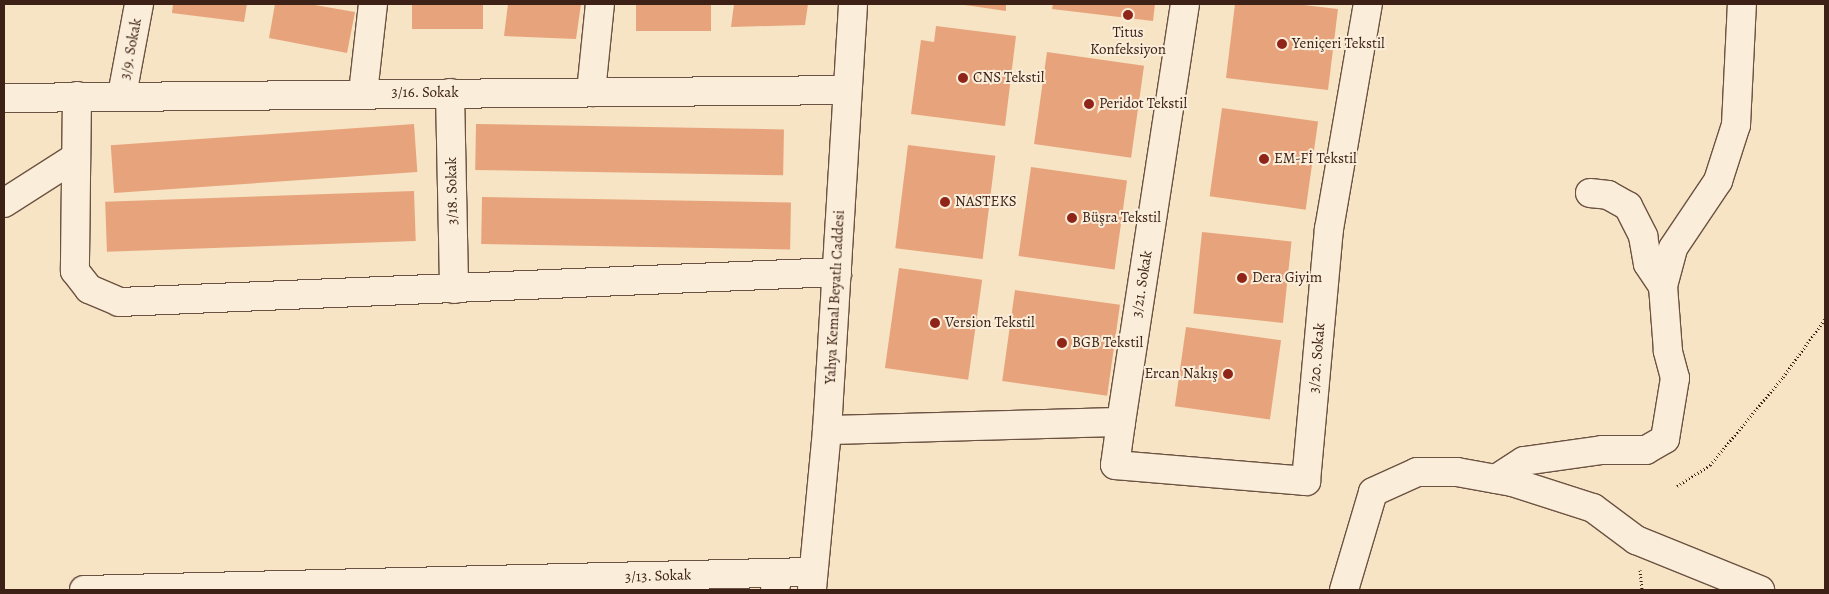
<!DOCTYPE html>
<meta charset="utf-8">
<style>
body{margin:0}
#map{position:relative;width:1829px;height:594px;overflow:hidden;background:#f7e4c4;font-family:Alegreya,serif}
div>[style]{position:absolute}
.building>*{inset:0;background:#e7a47c;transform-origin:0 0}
.path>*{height:3px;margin-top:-1.5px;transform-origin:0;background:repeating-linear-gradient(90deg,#3d2116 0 1px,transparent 0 3.5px)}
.roads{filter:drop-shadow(1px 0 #6c5242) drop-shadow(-1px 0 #6c5242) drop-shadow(0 1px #6c5242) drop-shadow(0 -1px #6c5242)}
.minor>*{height:28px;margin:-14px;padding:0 14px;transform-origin:14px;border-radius:14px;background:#faedd9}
.tertiary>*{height:28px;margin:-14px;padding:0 14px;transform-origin:14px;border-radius:14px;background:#faedd9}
.dots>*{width:14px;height:14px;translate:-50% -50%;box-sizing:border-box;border:2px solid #faedd9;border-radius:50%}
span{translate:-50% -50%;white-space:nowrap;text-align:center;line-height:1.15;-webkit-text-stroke:4px #faedd9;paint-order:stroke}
.poi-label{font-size:15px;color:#3d2116}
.left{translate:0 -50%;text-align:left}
.right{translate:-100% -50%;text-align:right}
.street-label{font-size:15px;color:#3d2116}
.frame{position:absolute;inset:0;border:5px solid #3d2116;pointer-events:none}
</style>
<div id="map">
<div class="building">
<i style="clip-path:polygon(173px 4px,247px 4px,244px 22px,172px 13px)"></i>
<i style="clip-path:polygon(275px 4px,309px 4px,355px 12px,347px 53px,269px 38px)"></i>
<i style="left:412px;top:4px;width:71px;height:25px"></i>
<i style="clip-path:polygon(508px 4px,581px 4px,576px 39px,504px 36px)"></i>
<i style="left:636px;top:4px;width:75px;height:27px"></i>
<i style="clip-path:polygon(734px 4px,808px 4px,805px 25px,731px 27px)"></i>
<i style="clip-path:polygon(958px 4px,1006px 4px,1006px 11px)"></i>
<i style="clip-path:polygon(1053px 4px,1155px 4px,1153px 21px,1052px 9px)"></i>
<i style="clip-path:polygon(1235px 4px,1295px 4px,1338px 9px,1328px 90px,1226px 78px)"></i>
<i style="clip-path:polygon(936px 26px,1016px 36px,1005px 126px,911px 114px,921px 40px,934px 42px)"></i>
<i style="left:1047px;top:52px;width:98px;height:93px;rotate:8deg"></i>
<i style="left:1222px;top:108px;width:97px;height:89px;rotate:8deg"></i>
<i style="left:414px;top:124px;width:48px;height:304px;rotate:86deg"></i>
<i style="left:476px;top:124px;width:308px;height:46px;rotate:1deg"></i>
<i style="left:908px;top:145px;width:88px;height:104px;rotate:7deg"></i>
<i style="left:1031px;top:167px;width:97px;height:90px;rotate:8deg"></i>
<i style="left:414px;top:191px;width:50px;height:309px;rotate:88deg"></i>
<i style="left:482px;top:197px;width:309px;height:47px;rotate:1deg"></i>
<i style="left:1202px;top:232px;width:90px;height:82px;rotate:6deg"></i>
<i style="left:899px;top:268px;width:84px;height:101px;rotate:8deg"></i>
<i style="left:1015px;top:290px;width:106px;height:92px;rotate:8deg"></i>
<i style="left:1186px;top:327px;width:96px;height:80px;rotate:8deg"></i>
</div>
<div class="path">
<i style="left:1677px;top:486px;width:39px;rotate:-32deg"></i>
<i style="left:1710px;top:465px;width:114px;rotate:-50.3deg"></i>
<i style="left:1783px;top:377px;width:72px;rotate:-54.1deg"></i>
<i style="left:1640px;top:570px;width:20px;rotate:84deg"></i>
</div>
<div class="roads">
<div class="minor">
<i style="left:591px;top:92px;width:88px;rotate:-84.2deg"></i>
<i style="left:363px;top:93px;width:90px;rotate:-83.6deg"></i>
<i style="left:450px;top:93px;width:196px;rotate:88.8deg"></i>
<i style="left:122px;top:95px;width:93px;rotate:-79.4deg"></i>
<i style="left:77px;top:96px;width:175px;rotate:90.7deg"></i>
<i style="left:75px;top:271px;width:23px;rotate:52deg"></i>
<i style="left:89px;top:289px;width:33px;rotate:23deg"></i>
<i style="left:119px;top:302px;width:719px;rotate:-2.39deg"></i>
<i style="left:4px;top:98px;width:843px;rotate:-0.54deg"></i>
<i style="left:1590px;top:193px;width:18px;rotate:6deg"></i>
<i style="left:1608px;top:195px;width:23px;rotate:29deg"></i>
<i style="left:1628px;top:206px;width:34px;rotate:63deg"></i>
<i style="left:1643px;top:236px;width:28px;rotate:80deg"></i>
<i style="left:1648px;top:264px;width:27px;rotate:56deg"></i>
<i style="left:4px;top:203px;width:85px;rotate:-32.6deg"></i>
<i style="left:1121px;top:422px;width:43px;rotate:97.9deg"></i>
<i style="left:1115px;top:465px;width:192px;rotate:4.8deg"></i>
<i style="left:1306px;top:481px;width:253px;rotate:-84.8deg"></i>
<i style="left:1329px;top:229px;width:228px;rotate:-80.2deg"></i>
<i style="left:827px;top:430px;width:294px;rotate:-1.6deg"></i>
<i style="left:1121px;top:422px;width:423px;rotate:-81.3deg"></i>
<i style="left:1496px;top:479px;width:33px;rotate:-33deg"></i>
<i style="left:1524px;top:461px;width:79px;rotate:-8deg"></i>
<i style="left:1602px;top:450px;width:44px"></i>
<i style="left:1646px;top:450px;width:22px;rotate:-30deg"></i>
<i style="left:1665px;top:439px;width:62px;rotate:-80.7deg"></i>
<i style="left:1675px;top:378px;width:28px;rotate:-105deg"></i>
<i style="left:1668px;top:351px;width:65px;rotate:-94.4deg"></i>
<i style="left:1663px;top:286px;width:39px;rotate:-75deg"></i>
<i style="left:1673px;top:248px;width:81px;rotate:-56.1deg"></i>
<i style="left:1718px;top:181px;width:59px;rotate:-72.2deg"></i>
<i style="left:1736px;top:125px;width:121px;rotate:-87.2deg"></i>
<i style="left:775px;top:590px;width:17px;rotate:-80deg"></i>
<i style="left:1344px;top:590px;width:102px;rotate:-73.5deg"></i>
<i style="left:1373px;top:492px;width:48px;rotate:-24.4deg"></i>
<i style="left:1417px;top:472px;width:40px"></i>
<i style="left:1457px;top:472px;width:56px;rotate:10.3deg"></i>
<i style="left:1512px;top:482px;width:85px;rotate:17.8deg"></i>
<i style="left:1593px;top:508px;width:54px;rotate:36.7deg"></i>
<i style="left:1636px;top:540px;width:134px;rotate:22deg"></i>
</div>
<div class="tertiary">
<i style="left:812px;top:589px;width:160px;rotate:-84.6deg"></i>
<i style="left:827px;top:430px;width:427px;rotate:-86.5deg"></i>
<i style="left:84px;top:590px;width:728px;rotate:-1.42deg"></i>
</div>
</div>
<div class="dots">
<i style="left:1128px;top:15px;background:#8f2418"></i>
<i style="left:1282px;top:44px;background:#8f2418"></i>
<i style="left:963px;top:78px;background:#8f2418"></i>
<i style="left:1089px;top:104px;background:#8f2418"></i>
<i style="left:1264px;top:159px;background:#8f2418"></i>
<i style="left:945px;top:202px;background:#8f2418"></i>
<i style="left:1072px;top:218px;background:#8f2418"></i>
<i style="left:1242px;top:278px;background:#8f2418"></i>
<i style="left:935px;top:323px;background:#8f2418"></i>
<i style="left:1062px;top:343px;background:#8f2418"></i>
<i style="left:1228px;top:374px;background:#8f2418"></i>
</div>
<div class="poi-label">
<span style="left:1128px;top:41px">Titus<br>Konfeksiyon</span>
<span class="left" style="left:1292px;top:44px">Yeniçeri Tekstil</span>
<span class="left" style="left:973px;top:78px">CNS Tekstil</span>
<span class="left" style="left:1099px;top:104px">Peridot Tekstil</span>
<span class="left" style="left:1274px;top:159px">EM-Fİ Tekstil</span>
<span class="left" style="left:955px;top:202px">NASTEKS</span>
<span class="left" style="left:1082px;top:218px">Büşra Tekstil</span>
<span class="left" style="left:1252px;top:278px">Dera Giyim</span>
<span class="left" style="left:945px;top:323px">Version Tekstil</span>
<span class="left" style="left:1072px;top:343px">BGB Tekstil</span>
<span class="right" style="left:1218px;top:374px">Ercan Nakış</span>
</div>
<div class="street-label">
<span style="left:131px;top:49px;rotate:-79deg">3/9. Sokak</span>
<span style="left:425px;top:93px">3/16. Sokak</span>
<span style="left:452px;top:191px;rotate:-91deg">3/18. Sokak</span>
<span style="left:1142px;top:284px;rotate:-81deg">3/21. Sokak</span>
<span style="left:835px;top:297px;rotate:-87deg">Yahya Kemal Beyatlı Caddesi</span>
<span style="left:1317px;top:358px;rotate:-85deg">3/20. Sokak</span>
<span style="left:658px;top:576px;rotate:-2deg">3/13. Sokak</span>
</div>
<div class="frame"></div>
</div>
